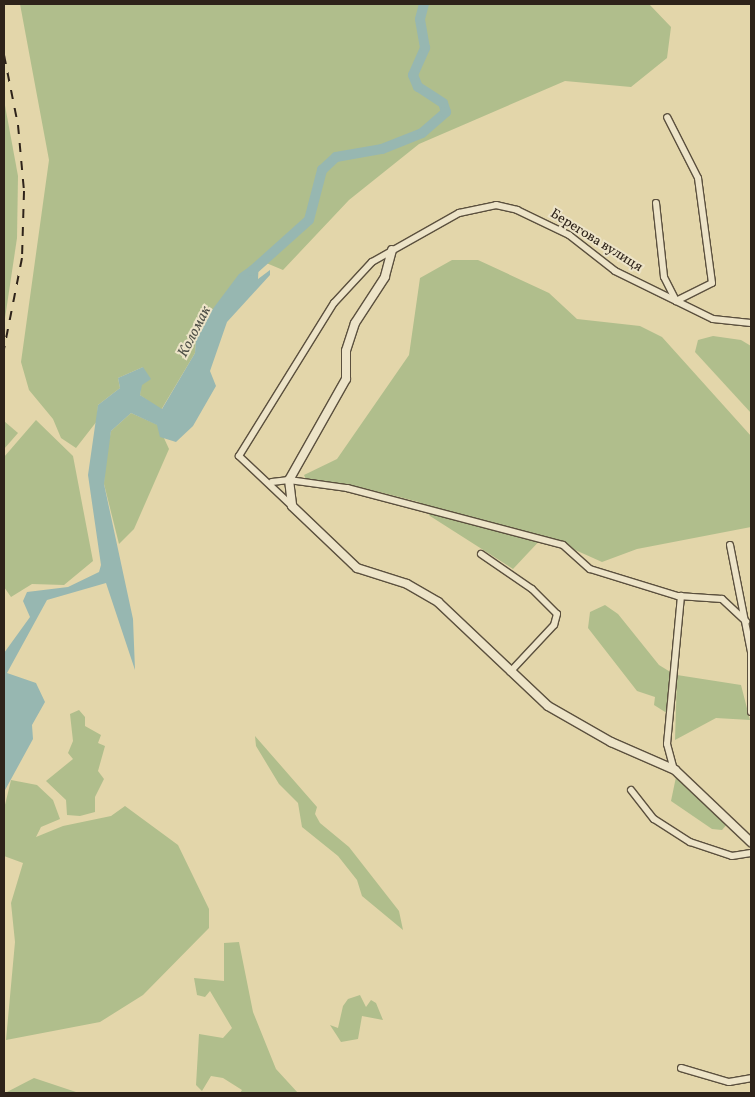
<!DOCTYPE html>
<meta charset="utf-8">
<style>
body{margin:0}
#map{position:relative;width:755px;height:1097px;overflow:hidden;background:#e3d6aa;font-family:Vollkorn,serif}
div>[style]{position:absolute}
.green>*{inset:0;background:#b0be8c}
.water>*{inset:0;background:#97b7b1}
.river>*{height:10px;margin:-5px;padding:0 5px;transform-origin:5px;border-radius:5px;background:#97b7b1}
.roads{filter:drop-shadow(1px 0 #5b503e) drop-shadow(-1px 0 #5b503e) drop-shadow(0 1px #5b503e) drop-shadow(0 -1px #5b503e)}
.minor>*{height:6px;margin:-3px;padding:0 3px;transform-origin:3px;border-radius:3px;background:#ede4c8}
.tertiary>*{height:8px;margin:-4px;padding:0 4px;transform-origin:4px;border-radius:4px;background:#ede4c8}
.rail>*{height:2px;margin-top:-1px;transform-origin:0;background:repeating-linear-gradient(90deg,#2e231a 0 9px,transparent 0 18px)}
span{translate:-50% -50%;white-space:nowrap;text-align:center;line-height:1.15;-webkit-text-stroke:4px #ede4c8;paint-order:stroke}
.street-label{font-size:14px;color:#2e231a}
.water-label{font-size:15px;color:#4e4f47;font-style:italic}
.frame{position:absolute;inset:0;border:5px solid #2e231a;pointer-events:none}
</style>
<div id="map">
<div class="green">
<i style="clip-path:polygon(20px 4px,649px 4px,671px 27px,667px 58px,631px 87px,565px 81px,419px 144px,349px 200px,283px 270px,259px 260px,242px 273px,196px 336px,195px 353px,161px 410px,140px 395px,143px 367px,118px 378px,120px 388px,98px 405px,97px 421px,76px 448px,61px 438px,53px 419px,29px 390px,21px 362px,49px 160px)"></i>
<i style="clip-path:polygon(4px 100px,18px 176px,17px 238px,4px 325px)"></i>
<i style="clip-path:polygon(452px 260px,478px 260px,549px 293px,577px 319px,640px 326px,662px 337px,751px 436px,751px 527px,637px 549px,602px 562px,544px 536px,513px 569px,430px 516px,419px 502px,351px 485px,309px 486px,304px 475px,337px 459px,409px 355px,420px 278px)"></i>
<i style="clip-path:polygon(713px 336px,741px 340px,751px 346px,751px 413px,695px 352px,698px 340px)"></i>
<i style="clip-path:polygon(131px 413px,158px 425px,169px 449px,134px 529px,119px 544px,104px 484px,105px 460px,111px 431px)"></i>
<i style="clip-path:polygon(36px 420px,73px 456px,93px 561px,64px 585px,32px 584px,11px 597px,4px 587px,4px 457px)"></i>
<i style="clip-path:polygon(4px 421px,18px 433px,4px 449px)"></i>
<i style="clip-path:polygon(605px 605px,618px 614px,659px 665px,672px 673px,670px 715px,654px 705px,655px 697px,637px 691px,588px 628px,590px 612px)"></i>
<i style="clip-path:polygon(677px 675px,741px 685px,750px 720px,716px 718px,675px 740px)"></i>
<i style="clip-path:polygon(79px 710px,85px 717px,85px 726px,101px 735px,98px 743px,105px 746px,98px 771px,104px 779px,95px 797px,95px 812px,80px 816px,67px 815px,66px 800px,46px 781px,73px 759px,68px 753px,73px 741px,70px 714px)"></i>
<i style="clip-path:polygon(255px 736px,317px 807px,315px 814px,320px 823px,349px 847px,399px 911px,403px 930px,362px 896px,357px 880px,338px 856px,302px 827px,298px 803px,279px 784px,256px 746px)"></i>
<i style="clip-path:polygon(676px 777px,728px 823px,722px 830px,712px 829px,671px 801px)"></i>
<i style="clip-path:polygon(11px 780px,37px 785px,53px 800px,60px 819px,41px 827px,36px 837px,63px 826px,111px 816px,125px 806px,178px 845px,209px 909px,209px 928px,143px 995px,100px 1022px,6px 1040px,15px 942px,11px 903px,23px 863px,4px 856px,4px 809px)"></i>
<i style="clip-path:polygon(239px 942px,253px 1012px,276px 1069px,298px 1093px,240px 1093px,242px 1090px,223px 1078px,211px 1076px,202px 1091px,196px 1085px,199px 1034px,223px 1038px,232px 1028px,210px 991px,205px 997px,197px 995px,194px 978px,224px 981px,224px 943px)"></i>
<i style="clip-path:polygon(360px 995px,366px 1007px,371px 1000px,376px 1003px,383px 1020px,362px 1016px,358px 1039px,341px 1042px,330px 1025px,338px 1028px,343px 1006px,348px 999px)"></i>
<i style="clip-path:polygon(34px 1078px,79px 1093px,5px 1093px)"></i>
</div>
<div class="water">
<i style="clip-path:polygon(259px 260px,258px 279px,270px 270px,270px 275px,227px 322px,210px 371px,216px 386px,193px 426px,176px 442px,160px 437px,157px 425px,131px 413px,111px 431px,104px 484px,133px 619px,135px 670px,106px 583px,47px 600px,7px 673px,36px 683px,45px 702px,32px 725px,33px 739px,4px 792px,4px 653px,30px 617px,23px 601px,27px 592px,68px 587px,99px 572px,101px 565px,88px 475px,98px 405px,120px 388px,118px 378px,143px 367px,151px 379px,142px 385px,140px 395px,162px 409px,195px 353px,196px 336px,209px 314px,239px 274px)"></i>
</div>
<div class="river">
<i style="left:252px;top:271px;width:76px;rotate:-41.8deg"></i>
<i style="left:309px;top:220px;width:52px;rotate:-75.4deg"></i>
<i style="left:322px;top:170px;width:19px;rotate:-43deg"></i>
<i style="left:336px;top:157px;width:47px;rotate:-9.9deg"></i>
<i style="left:382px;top:149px;width:43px;rotate:-21.8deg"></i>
<i style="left:422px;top:133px;width:32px;rotate:-41deg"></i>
<i style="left:446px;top:112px;width:9px;rotate:-108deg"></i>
<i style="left:443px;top:103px;width:30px;rotate:-147deg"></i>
<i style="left:418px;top:87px;width:13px;rotate:-113deg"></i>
<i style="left:413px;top:75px;width:30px;rotate:-66deg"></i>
<i style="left:425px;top:48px;width:29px;rotate:-100deg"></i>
<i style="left:420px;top:19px;width:16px;rotate:-75deg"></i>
</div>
<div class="roads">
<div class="minor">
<i style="left:656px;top:203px;width:74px;rotate:83.8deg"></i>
<i style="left:664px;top:277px;width:27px;rotate:63deg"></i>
<i style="left:676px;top:301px;width:40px;rotate:-26.6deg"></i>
<i style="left:712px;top:283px;width:106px;rotate:-97.6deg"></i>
<i style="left:698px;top:178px;width:68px;rotate:-116.9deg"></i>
<i style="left:272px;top:482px;width:17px;rotate:-7deg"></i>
<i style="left:289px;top:480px;width:59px;rotate:7.9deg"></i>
<i style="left:347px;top:488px;width:223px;rotate:14.8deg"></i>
<i style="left:563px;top:545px;width:36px;rotate:42deg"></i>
<i style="left:590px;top:569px;width:92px;rotate:17.1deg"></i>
<i style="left:678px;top:596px;width:44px;rotate:3.9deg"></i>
<i style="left:722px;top:599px;width:33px;rotate:43deg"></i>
<i style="left:292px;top:506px;width:73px;rotate:-136.7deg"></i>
<i style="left:239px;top:456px;width:180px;rotate:-58.2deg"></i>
<i style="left:334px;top:303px;width:56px;rotate:-47.2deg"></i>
<i style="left:372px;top:262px;width:100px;rotate:-29.4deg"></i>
<i style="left:459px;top:213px;width:38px;rotate:-12deg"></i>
<i style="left:496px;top:205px;width:22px;rotate:13deg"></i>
<i style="left:517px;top:210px;width:58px;rotate:25.7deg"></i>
<i style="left:569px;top:235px;width:58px;rotate:38deg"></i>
<i style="left:615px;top:271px;width:109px;rotate:26.1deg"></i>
<i style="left:713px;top:319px;width:38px;rotate:6deg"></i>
<i style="left:730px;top:545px;width:109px;rotate:78.9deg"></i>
<i style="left:751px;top:652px;width:60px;rotate:90deg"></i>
<i style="left:481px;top:554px;width:62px;rotate:34.5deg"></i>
<i style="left:532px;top:589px;width:35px;rotate:45deg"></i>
<i style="left:557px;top:614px;width:11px;rotate:105deg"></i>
<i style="left:554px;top:625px;width:64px;rotate:133.1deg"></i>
<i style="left:674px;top:770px;width:27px;rotate:-105deg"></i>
<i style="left:667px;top:744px;width:149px;rotate:-84.6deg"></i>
<i style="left:631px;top:790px;width:37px;rotate:52deg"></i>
<i style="left:654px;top:819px;width:43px;rotate:32.6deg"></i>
<i style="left:690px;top:842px;width:44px;rotate:18.4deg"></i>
<i style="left:732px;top:856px;width:19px;rotate:-9deg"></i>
<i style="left:681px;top:1068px;width:50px;rotate:16.3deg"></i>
<i style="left:729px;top:1082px;width:22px;rotate:-10deg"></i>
</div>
<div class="tertiary">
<i style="left:392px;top:250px;width:28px;rotate:105deg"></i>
<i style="left:385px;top:277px;width:55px;rotate:123.1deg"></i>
<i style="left:355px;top:323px;width:29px;rotate:108deg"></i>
<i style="left:346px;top:351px;width:28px;rotate:90deg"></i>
<i style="left:346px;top:379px;width:116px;rotate:119.4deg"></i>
<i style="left:289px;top:480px;width:26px;rotate:83deg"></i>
<i style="left:292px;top:506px;width:90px;rotate:43.6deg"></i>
<i style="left:357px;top:568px;width:52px;rotate:17.7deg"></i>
<i style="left:407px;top:584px;width:36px;rotate:30deg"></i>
<i style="left:438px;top:602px;width:151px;rotate:43.4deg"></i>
<i style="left:548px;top:706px;width:73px;rotate:29.7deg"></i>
<i style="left:611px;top:742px;width:70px;rotate:23.6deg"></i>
<i style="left:675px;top:770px;width:105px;rotate:43.5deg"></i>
</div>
</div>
<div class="rail">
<i style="left:4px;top:55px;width:71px;rotate:78.7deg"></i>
<i style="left:18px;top:125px;width:66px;rotate:84.8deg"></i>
<i style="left:24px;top:191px;width:67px;rotate:91.7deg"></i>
<i style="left:22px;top:258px;width:93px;rotate:101.2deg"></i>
</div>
<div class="street-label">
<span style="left:596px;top:241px;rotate:32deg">Берегова вулиця</span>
</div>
<div class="water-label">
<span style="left:195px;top:332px;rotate:-63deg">Коломак</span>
</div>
<div class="frame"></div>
</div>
